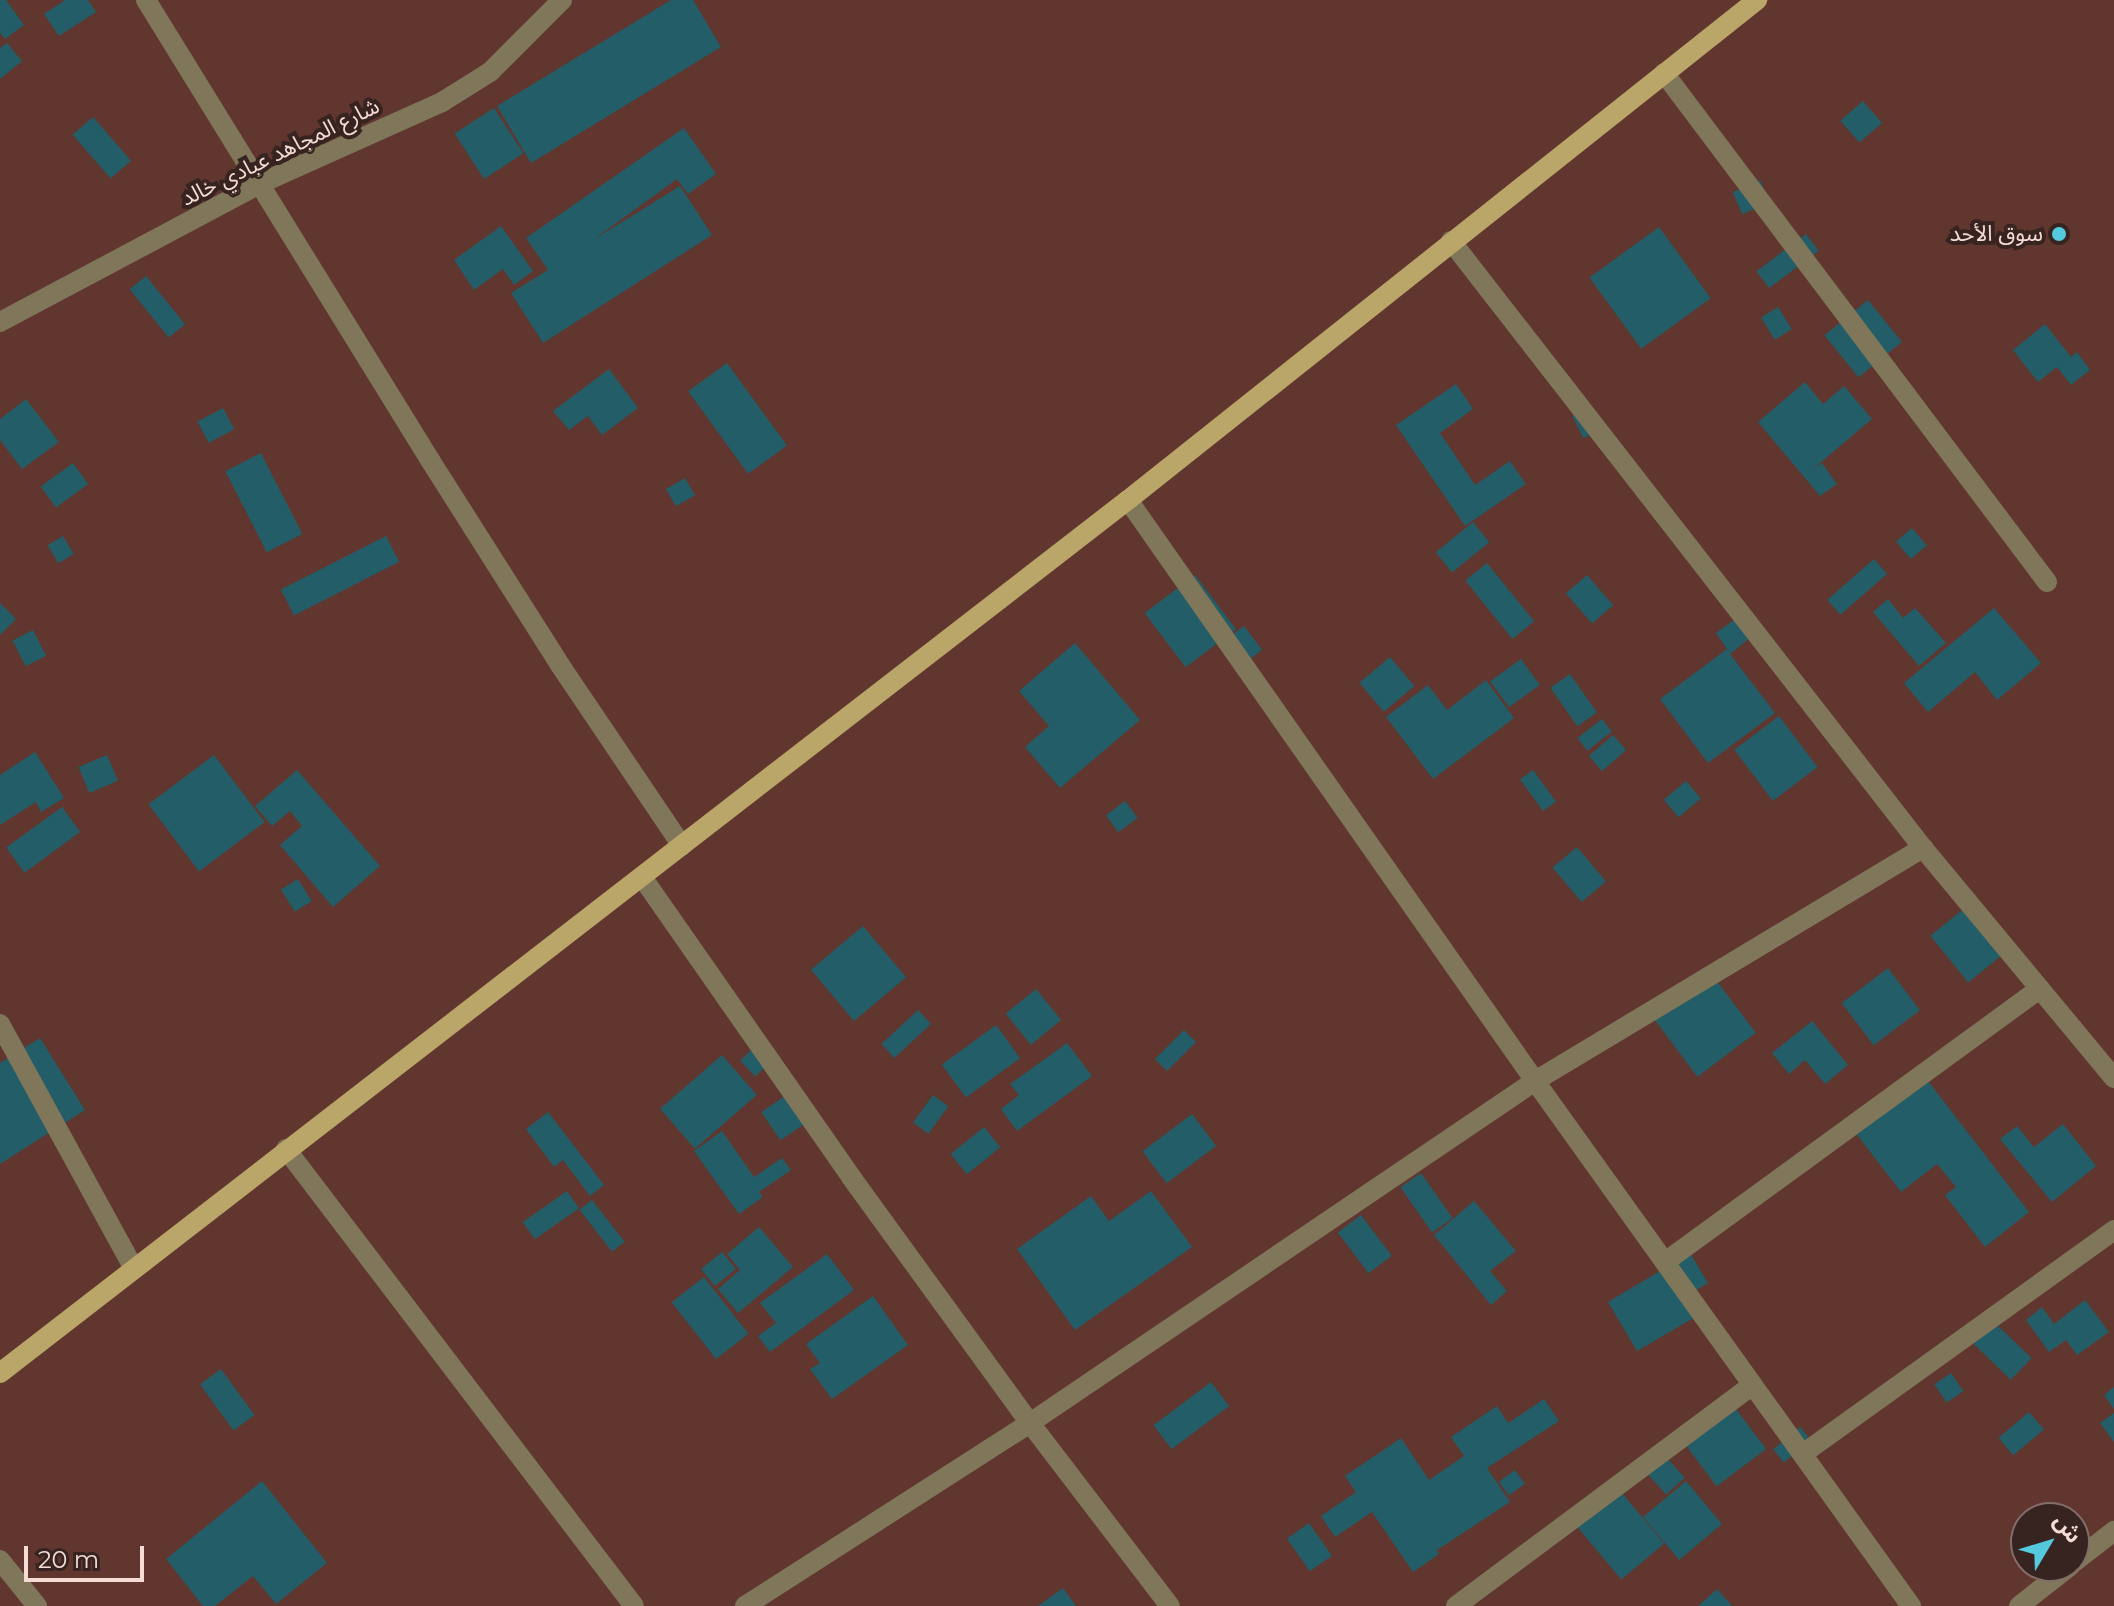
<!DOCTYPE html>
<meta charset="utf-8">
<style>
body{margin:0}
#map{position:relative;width:2114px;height:1606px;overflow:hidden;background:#60362f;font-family:Montserrat,"Noto Sans Arabic",sans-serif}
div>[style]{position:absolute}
.building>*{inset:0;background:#235d67;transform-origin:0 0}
.minor>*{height:20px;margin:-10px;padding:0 10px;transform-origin:10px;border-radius:10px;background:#807659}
.major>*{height:20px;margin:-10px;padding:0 10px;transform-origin:10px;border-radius:10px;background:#bba669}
.dots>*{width:22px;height:22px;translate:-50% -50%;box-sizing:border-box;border:4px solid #372420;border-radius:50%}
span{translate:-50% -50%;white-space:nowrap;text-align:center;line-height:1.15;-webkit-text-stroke:8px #372420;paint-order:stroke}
.street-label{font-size:22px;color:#f6dbd5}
.poi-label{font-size:22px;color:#f6dbd5}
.right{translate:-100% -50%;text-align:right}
.north{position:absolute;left:2010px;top:1502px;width:80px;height:80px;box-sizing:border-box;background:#372420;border:2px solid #836d68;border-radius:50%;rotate:52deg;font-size:22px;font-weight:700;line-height:32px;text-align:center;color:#f6dbd5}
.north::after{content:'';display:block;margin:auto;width:28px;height:36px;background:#55cade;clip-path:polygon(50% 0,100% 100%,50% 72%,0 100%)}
.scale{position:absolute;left:24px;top:1546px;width:120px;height:36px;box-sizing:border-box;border:4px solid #f6dbd5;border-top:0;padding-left:10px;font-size:24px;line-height:28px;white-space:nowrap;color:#f6dbd5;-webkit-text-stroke:6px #372420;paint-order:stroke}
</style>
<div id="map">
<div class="building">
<i style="clip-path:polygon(0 0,6px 0,24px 25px,5px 39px,0 33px)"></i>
<i style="clip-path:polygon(65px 0,88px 0,96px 12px,59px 36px,44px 14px)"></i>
<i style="clip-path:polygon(671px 0,693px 0,721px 47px,531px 163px,497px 106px)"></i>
<i style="clip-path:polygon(7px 43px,22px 61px,0 79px,0 48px)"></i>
<i style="left:1863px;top:101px;width:29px;height:30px;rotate:49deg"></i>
<i style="left:494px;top:108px;width:54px;height:47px;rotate:57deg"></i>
<i style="left:93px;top:117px;width:58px;height:27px;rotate:49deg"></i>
<i style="clip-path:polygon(684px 128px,716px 174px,688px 194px,677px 179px,593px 240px,680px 186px,712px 235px,543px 343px,511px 293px,548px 270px,526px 238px)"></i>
<i style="left:1760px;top:180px;width:24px;height:30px;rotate:66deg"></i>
<i style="clip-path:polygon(501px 226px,533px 271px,514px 285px,503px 269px,474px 290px,454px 260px)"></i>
<i style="left:1659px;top:227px;width:88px;height:86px;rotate:54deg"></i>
<i style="left:1806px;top:234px;width:21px;height:62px;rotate:53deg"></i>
<i style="left:146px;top:276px;width:62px;height:21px;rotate:51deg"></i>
<i style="left:1868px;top:300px;width:54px;height:56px;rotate:51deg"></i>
<i style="left:1778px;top:307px;width:26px;height:20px;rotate:58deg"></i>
<i style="clip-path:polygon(2045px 324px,2071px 357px,2077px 352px,2090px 370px,2071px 385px,2057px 367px,2038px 382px,2013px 350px)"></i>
<i style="left:727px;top:363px;width:102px;height:48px;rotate:54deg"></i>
<i style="clip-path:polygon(609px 369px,638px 408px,602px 435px,588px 416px,569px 430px,553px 411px)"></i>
<i style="clip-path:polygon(1805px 382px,1823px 404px,1844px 386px,1872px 419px,1813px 469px,1822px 463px,1837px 484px,1820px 496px,1758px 422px)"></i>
<i style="clip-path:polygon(1456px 384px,1473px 409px,1440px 433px,1475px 485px,1510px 461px,1526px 484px,1465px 526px,1396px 425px)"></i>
<i style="clip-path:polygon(26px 399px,59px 442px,22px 469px,0 440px,0 419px)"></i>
<i style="left:1590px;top:407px;width:25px;height:20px;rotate:63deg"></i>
<i style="left:223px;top:408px;width:24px;height:29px;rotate:62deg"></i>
<i style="left:261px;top:453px;width:91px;height:40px;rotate:63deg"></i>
<i style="left:73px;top:463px;width:26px;height:40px;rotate:54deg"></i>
<i style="left:685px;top:478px;width:20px;height:22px;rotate:60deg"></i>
<i style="left:1473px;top:522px;width:26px;height:48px;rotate:51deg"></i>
<i style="left:1912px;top:528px;width:23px;height:21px;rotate:50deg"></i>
<i style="left:63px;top:536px;width:21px;height:18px;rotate:59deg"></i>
<i style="left:386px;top:536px;width:29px;height:118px;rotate:63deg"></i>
<i style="left:1874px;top:559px;width:20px;height:62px;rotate:49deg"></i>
<i style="left:1487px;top:563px;width:75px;height:28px;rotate:51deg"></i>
<i style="left:1195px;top:575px;width:68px;height:63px;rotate:53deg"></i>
<i style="left:1587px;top:575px;width:40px;height:28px;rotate:49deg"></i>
<i style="clip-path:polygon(1888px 599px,1903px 618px,1915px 608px,1946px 643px,1919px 666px,1873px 612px)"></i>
<i style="clip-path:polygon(0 603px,16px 619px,0 635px)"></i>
<i style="clip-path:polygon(1994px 608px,2041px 663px,1997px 700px,1975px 672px,1928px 712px,1904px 683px)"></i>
<i style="clip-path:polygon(1742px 614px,1756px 633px,1730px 654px,1775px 713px,1708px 763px,1660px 699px,1727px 649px,1716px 633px)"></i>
<i style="left:1244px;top:626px;width:30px;height:31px;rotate:53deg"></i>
<i style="left:33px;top:630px;width:29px;height:23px;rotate:63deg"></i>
<i style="clip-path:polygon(1075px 643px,1140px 720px,1060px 788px,1025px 747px,1049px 726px,1019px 691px)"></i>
<i style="left:1390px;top:657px;width:38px;height:40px;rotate:50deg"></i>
<i style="left:1521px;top:659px;width:32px;height:38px;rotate:54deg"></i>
<i style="left:1570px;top:674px;width:47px;height:24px;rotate:55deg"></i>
<i style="clip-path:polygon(1486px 680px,1514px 718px,1433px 779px,1386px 717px,1428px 685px,1447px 710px)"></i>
<i style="left:1779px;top:716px;width:64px;height:56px;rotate:53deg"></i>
<i style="left:1602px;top:719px;width:16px;height:31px;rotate:52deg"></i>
<i style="left:1613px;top:735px;width:20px;height:32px;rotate:49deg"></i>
<i style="clip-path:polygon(35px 752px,64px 798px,41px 812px,36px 802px,0 825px,0 775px)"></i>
<i style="left:107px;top:755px;width:28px;height:31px;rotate:67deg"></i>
<i style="left:214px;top:755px;width:84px;height:82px;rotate:53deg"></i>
<i style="clip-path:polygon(297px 770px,380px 866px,333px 907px,280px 845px,302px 826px,290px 811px,272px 826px,255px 806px)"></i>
<i style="left:1533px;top:770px;width:39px;height:16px;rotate:54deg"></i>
<i style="left:1686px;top:781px;width:23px;height:29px;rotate:50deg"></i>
<i style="left:1125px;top:801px;width:21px;height:24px;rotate:53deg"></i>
<i style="left:62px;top:807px;width:31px;height:69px;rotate:54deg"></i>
<i style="left:1577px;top:847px;width:45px;height:32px;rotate:50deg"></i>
<i style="left:298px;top:879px;width:26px;height:20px;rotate:58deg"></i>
<i style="left:1977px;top:898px;width:60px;height:60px;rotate:51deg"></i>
<i style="left:863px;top:926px;width:67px;height:68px;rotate:50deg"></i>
<i style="left:1888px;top:968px;width:53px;height:58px;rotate:53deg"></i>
<i style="left:1713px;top:976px;width:71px;height:73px;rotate:53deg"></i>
<i style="left:1036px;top:989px;width:40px;height:39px;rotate:51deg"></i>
<i style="left:918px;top:1010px;width:19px;height:50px;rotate:47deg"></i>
<i style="clip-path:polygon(1812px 1021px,1848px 1065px,1825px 1084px,1805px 1060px,1789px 1074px,1772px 1053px)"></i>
<i style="left:996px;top:1025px;width:41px;height:67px;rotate:54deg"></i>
<i style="left:1184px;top:1030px;width:17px;height:41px;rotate:45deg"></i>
<i style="clip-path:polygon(40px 1038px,85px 1110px,0 1164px,0 1063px)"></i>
<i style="left:762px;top:1040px;width:22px;height:30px;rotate:47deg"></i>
<i style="clip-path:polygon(1067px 1043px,1092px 1076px,1017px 1131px,1001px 1109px,1019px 1095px,1010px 1084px)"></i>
<i style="left:722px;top:1055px;width:53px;height:82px;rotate:49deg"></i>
<i style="clip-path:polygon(1918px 1068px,2029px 1212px,1985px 1247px,1945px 1195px,1956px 1187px,1937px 1164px,1901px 1192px,1848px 1123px)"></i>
<i style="left:797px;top:1088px;width:34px;height:43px;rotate:56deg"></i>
<i style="left:933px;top:1095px;width:19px;height:34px;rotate:36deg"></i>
<i style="clip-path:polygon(548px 1112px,604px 1185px,590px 1196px,563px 1160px,554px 1167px,526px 1129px)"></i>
<i style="left:1192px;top:1114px;width:40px;height:62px;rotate:53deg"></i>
<i style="clip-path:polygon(2063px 1124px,2096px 1166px,2052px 1202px,2000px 1139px,2017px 1126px,2034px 1147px)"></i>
<i style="left:984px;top:1127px;width:26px;height:43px;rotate:51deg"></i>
<i style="clip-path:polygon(722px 1131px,754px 1177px,782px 1158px,791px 1170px,759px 1192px,763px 1197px,739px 1214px,694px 1151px)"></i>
<i style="left:1421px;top:1173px;width:55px;height:25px;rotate:55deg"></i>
<i style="left:567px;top:1191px;width:21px;height:54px;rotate:55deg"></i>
<i style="clip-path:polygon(1151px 1191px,1192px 1247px,1075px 1330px,1017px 1249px,1091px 1196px,1109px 1221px)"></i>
<i style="left:592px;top:1200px;width:53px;height:16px;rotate:52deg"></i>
<i style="clip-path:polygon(1474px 1201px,1516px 1251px,1490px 1271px,1507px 1291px,1491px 1305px,1434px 1235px)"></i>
<i style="left:1361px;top:1215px;width:51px;height:29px;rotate:53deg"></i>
<i style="clip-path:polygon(759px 1227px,793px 1267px,738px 1313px,718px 1289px,740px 1270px,727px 1254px)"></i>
<i style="left:722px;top:1252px;width:22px;height:27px;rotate:51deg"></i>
<i style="clip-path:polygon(1690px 1253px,1708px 1283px,1685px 1297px,1697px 1316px,1637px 1351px,1608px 1302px)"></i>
<i style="clip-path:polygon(827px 1254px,854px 1290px,770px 1352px,758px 1336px,776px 1323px,760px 1303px)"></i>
<i style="left:704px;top:1277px;width:72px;height:41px;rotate:52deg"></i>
<i style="clip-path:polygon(873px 1296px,908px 1345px,832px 1399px,810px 1369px,820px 1363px,806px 1344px)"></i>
<i style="clip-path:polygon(2085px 1300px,2109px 1332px,2077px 1355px,2066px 1340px,2049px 1352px,2026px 1320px,2042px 1307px,2054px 1324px)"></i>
<i style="left:1992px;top:1320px;width:55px;height:30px;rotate:44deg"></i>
<i style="left:221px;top:1369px;width:57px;height:26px;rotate:54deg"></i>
<i style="left:1951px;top:1373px;width:22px;height:20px;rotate:56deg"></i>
<i style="left:1211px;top:1382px;width:30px;height:72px;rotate:53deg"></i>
<i style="clip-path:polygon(2114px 1387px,2114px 1409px,2104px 1395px)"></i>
<i style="clip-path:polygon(1544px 1399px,1559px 1421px,1487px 1468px,1510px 1502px,1437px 1550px,1439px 1554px,1413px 1572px,1372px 1512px,1335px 1537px,1321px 1516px,1356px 1492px,1345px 1476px,1401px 1438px,1429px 1480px,1464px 1456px,1451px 1437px,1497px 1406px,1508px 1423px)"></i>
<i style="left:1730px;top:1401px;width:60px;height:62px;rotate:53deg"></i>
<i style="left:2029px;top:1412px;width:23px;height:40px;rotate:50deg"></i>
<i style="clip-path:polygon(2114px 1413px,2114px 1442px,2100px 1423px)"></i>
<i style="left:1800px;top:1427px;width:17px;height:35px;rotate:50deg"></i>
<i style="left:1666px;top:1457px;width:28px;height:25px;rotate:48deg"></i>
<i style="left:1515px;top:1470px;width:17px;height:20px;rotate:54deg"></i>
<i style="clip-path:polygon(262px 1481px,327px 1563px,276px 1604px,253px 1576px,215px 1606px,203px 1606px,166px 1559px)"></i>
<i style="left:1686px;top:1481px;width:56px;height:56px;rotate:50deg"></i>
<i style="left:1616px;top:1486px;width:75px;height:56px;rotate:50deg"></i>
<i style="left:1309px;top:1523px;width:40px;height:27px;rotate:55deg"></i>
<i style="clip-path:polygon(1063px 1588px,1076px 1606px,1038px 1606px)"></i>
<i style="clip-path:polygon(1717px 1589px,1732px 1606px,1698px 1606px)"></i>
</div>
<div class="minor">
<i style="left:146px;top:0;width:541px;rotate:58.31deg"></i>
<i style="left:430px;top:460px;width:243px;rotate:57.6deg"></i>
<i style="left:560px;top:665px;width:218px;rotate:56deg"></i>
<i style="left:1664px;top:73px;width:637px;rotate:53.04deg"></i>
<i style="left:1451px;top:241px;width:769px;rotate:52.13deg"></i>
<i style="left:1923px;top:848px;width:299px;rotate:50.3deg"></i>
<i style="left:0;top:322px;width:293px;rotate:-28deg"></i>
<i style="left:259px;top:184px;width:201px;rotate:-24.1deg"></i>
<i style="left:442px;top:102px;width:57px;rotate:-32deg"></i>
<i style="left:490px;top:72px;width:102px;rotate:-45deg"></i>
<i style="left:1128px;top:500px;width:709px;rotate:54.99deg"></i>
<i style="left:1535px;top:1081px;width:646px;rotate:54.39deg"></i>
<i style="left:642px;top:877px;width:366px;rotate:55.1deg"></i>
<i style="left:851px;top:1177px;width:304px;rotate:54deg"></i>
<i style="left:1030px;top:1423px;width:230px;rotate:52.6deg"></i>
<i style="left:0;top:1024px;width:277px;rotate:61.3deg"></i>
<i style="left:286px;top:1149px;width:574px;rotate:52.71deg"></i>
<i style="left:1665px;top:1262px;width:464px;rotate:-36.1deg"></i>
<i style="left:1804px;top:1453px;width:382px;rotate:-35.7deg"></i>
<i style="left:0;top:1560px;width:59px;rotate:51.2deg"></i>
<i style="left:2074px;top:1562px;width:51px;rotate:-37.8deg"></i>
<i style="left:745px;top:1606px;width:339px;rotate:-32.7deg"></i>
<i style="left:1030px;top:1423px;width:610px;rotate:-34.11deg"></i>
<i style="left:1535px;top:1081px;width:453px;rotate:-31deg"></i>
<i style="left:1456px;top:1606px;width:370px;rotate:-36.7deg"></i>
<i style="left:2019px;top:1606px;width:65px;rotate:-38.1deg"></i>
</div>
<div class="major">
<i style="left:0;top:1373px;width:1426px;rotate:-37.74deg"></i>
<i style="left:1128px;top:500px;width:804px;rotate:-38.48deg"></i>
</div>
<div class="dots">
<i style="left:2059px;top:234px;background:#55cade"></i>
</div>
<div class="street-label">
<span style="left:280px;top:152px;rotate:-26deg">شارع المجاهد عبادي خالد</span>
</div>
<div class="poi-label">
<span class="right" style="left:2043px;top:234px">سوق الأحد</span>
</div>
<div class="north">ش</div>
<div class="scale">20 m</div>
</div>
